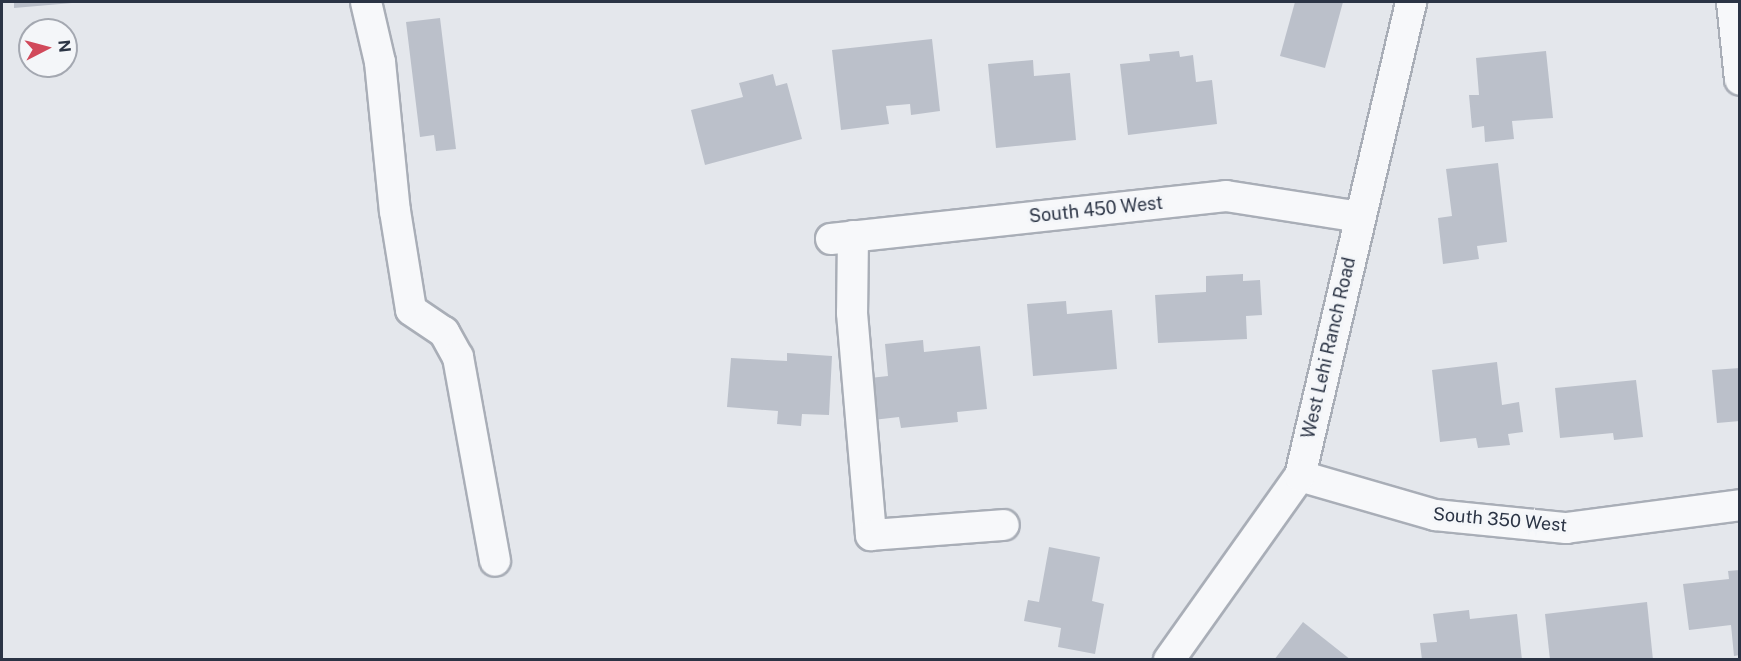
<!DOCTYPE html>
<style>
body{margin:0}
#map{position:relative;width:1741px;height:661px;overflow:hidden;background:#e4e7ec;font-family:"Public Sans",sans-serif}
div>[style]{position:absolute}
.building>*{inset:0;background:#bbc0ca}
.roads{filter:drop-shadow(2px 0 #a9aeb7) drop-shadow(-2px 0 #a9aeb7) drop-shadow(0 2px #a9aeb7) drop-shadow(0 -2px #a9aeb7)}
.minor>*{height:30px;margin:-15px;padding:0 15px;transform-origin:15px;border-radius:15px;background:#f7f8fa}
span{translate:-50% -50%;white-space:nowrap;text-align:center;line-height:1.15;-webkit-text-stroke:6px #f4f6f9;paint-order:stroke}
.street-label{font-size:18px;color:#2b3445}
.frame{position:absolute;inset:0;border:3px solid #2b3445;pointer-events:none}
.north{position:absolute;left:18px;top:18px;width:60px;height:60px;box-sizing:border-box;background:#f4f6f9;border:2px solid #a4a8b1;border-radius:50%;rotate:84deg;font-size:16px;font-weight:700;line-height:24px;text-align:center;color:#2b3445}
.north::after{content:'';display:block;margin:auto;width:21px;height:27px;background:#d1495b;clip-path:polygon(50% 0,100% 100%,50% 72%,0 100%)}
</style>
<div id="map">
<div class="building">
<i style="clip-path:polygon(14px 2px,72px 2px,72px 3px,14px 8px)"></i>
<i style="clip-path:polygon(1295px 2px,1343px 2px,1325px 68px,1280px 56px)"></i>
<i style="clip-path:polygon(440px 18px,456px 149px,436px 151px,434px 135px,420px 137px,406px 22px)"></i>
<i style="clip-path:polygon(932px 39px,940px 111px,911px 115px,910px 104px,886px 106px,889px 124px,841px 130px,832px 50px)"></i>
<i style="clip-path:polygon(1179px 51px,1180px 57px,1193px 55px,1196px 82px,1212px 80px,1217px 124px,1128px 135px,1120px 64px,1150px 61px,1149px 54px)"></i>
<i style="clip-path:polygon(1546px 51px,1553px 118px,1512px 121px,1514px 139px,1485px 142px,1484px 126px,1472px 128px,1469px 95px,1479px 95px,1476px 58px)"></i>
<i style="clip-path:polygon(1033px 60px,1034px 76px,1070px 73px,1076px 140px,996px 148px,988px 64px)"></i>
<i style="clip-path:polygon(773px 74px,776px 86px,787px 83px,802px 139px,705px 165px,691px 110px,743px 97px,739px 83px)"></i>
<i style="clip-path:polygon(1498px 163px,1507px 242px,1477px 246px,1479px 259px,1443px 264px,1438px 218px,1452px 216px,1446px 169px)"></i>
<i style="clip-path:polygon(1243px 274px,1243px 281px,1260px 280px,1262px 315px,1246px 316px,1247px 339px,1158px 343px,1155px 295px,1206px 292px,1206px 276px)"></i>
<i style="clip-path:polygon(1066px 301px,1067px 314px,1112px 310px,1117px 369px,1033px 376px,1027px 304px)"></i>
<i style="clip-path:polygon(923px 340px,924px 352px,980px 346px,987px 409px,957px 412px,958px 422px,901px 428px,899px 417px,873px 420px,870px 378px,888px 376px,885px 344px)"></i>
<i style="clip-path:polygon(787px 353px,832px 356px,829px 415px,802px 414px,801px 426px,777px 424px,778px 411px,727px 407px,731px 358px,787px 361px)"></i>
<i style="clip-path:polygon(1497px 362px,1502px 405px,1519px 402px,1523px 432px,1508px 434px,1510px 445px,1478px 448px,1476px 438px,1440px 442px,1432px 370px)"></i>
<i style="clip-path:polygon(1740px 368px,1740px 421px,1717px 423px,1712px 370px)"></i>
<i style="clip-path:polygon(1636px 380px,1643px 437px,1614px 440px,1613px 433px,1560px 438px,1555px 388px)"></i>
<i style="clip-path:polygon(1049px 547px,1100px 557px,1092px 601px,1104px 604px,1095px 654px,1058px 647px,1061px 628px,1024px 621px,1028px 600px,1039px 602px)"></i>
<i style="clip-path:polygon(1740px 570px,1740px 655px,1734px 656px,1731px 625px,1689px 630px,1683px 584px,1729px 579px,1728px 571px)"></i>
<i style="clip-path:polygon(1647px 602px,1653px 660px,1550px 660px,1545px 614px)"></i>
<i style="clip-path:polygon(1469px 610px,1470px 619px,1517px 614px,1522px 660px,1422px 660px,1420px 643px,1437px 642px,1433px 614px)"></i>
<i style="clip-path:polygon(1303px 622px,1351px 660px,1274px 660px)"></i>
</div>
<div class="roads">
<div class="minor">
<i style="left:366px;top:2px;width:62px;rotate:76.9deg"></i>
<i style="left:380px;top:62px;width:150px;rotate:84.3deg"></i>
<i style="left:395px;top:211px;width:100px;rotate:80.8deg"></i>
<i style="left:411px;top:310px;width:40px;rotate:34deg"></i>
<i style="left:444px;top:332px;width:29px;rotate:61deg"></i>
<i style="left:458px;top:357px;width:207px;rotate:79.7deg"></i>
<i style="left:1732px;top:2px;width:78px;rotate:84.1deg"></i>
<i style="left:853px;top:236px;width:77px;rotate:90.7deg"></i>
<i style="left:852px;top:313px;width:223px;rotate:85.1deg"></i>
<i style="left:871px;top:535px;width:133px;rotate:-4.3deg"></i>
<i style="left:831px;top:239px;width:397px;rotate:-6.2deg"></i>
<i style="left:1226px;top:196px;width:136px;rotate:8.9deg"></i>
<i style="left:1300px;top:476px;width:141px;rotate:16.1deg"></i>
<i style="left:1435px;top:515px;width:132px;rotate:5.7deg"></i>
<i style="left:1566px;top:528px;width:176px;rotate:-7.5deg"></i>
<i style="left:1169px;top:660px;width:226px;rotate:-54.6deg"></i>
<i style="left:1300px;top:476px;width:487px;rotate:-76.8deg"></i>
</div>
</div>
<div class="street-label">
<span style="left:1096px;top:210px;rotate:-6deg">South 450 West</span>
<span style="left:1329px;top:348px;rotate:-77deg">West Lehi Ranch Road</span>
<span style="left:1500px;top:520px;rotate:5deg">South 350 West</span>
</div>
<div class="frame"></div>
<div class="north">N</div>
</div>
